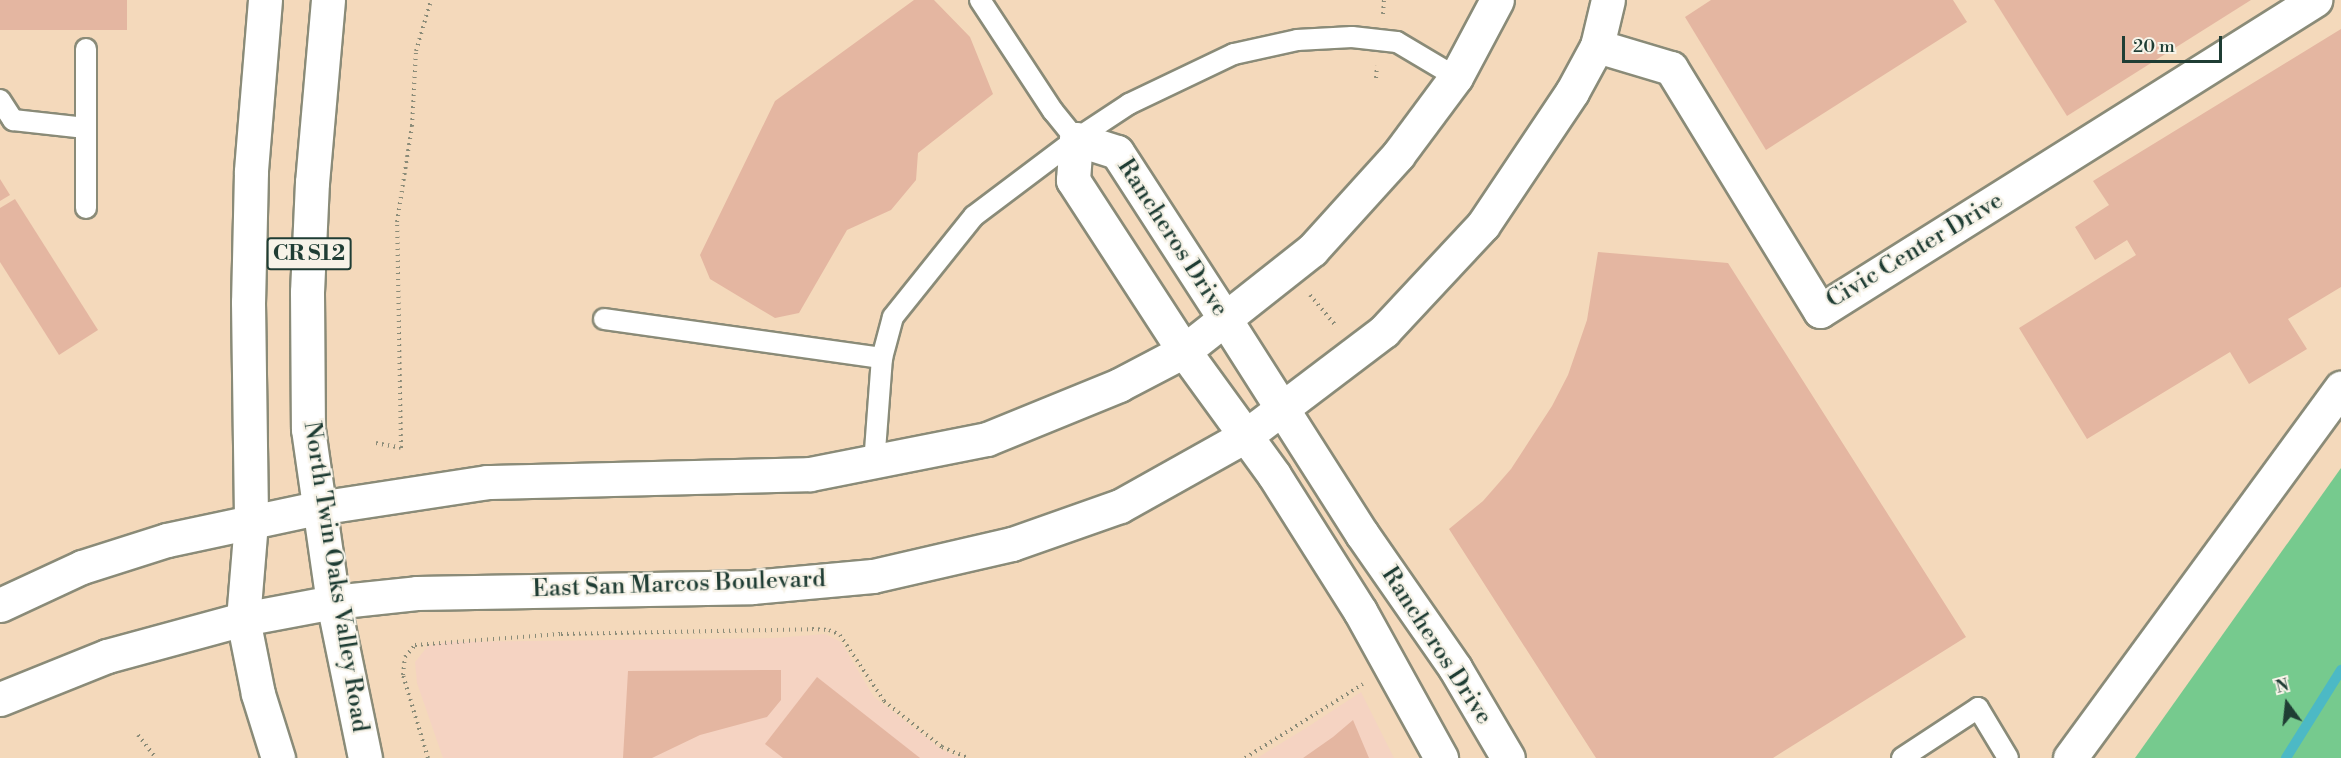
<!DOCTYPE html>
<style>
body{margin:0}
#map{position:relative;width:2341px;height:758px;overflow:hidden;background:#f4d9bb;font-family:"Libre Bodoni",serif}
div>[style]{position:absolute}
.built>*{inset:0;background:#f5d3c2}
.green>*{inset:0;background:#76ca8e}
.stream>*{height:10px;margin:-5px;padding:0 5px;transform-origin:5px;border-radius:5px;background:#4cb9c5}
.building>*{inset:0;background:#e4b6a1;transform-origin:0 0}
.path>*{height:4px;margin-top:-2px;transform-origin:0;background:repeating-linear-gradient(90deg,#8a8b78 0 1.5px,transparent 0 6px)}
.roads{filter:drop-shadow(2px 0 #8a8b78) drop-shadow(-2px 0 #8a8b78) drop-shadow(0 2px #8a8b78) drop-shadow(0 -2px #8a8b78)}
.service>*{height:20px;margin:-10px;padding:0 10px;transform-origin:10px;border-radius:10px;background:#fff}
.minor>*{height:33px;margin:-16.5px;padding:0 16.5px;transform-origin:16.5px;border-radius:16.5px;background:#fff}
.tertiary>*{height:33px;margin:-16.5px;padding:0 16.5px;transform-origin:16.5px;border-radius:16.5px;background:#fff}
.secondary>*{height:33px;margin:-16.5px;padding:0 16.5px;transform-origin:16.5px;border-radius:16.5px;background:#fff}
.primary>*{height:33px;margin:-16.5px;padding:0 16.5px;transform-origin:16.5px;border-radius:16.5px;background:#fff}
span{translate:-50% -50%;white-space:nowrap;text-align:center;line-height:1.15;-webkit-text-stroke:4.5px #f7f3e8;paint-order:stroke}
.shield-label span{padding:2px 4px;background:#f7f3e8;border:2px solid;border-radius:4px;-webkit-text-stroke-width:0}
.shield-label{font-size:22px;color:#1f3d34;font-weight:700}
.street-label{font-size:24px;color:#1f3d34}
.north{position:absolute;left:2257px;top:674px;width:60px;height:60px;-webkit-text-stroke:4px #f7f3e8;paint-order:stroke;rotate:345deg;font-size:16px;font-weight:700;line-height:24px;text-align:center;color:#1f3d34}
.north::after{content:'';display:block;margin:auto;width:21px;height:27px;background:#1f3d34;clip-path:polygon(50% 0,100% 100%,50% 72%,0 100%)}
.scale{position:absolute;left:2122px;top:36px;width:100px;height:27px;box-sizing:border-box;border:3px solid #1f3d34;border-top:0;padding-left:8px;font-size:18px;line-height:21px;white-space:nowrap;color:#1f3d34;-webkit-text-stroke:4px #f7f3e8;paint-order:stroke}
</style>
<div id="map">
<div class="built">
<i style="clip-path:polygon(825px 634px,841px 642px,874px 697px,941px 749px,960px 758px,443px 758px,417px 683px,415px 662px,428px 646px,447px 642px,775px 638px)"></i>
<i style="clip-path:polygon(1361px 692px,1394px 758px,1257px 758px,1306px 728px)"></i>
</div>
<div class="green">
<i style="clip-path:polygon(2341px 468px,2341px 758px,2135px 758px)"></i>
</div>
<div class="stream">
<i style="left:2286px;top:758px;width:104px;rotate:-58deg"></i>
</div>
<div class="building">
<i style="left:0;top:0;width:127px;height:30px"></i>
<i style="clip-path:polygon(914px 0,934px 0,970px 37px,993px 94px,918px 153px,916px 180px,891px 210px,847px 230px,799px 313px,775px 318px,710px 279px,700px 255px,775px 101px)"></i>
<i style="clip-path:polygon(1711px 0,1953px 0,1967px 22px,1766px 150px,1685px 17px)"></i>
<i style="clip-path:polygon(1994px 0,2251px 0,2067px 116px)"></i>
<i style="clip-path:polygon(2341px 29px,2341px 287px,2288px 319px,2307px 349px,2249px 384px,2230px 352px,2087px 439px,2019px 328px,2136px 255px,2127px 240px,2095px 260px,2075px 227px,2109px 205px,2093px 181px)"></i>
<i style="clip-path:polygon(0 179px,10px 195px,0 201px)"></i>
<i style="clip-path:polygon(15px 199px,98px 330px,59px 355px,0 262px,0 208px)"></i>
<i style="clip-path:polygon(1598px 252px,1728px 263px,1966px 637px,1773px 758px,1596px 758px,1449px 529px,1483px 501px,1511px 469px,1552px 406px,1568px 375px,1587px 320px)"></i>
<i style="clip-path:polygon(781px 670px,781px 700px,767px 717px,700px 735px,652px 758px,623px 758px,628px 671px)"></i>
<i style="clip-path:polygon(817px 677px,920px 758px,783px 758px,765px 744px)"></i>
<i style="clip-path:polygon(1353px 720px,1369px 758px,1303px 758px,1333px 737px)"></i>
</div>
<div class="path">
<i style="left:1383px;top:14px;width:14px;rotate:-86deg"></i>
<i style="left:1376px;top:78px;width:12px;rotate:-85deg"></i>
<i style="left:1310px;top:295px;width:40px;rotate:50deg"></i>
<i style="left:376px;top:443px;width:25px;rotate:11deg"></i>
<i style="left:401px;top:448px;width:226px;rotate:-91deg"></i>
<i style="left:397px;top:222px;width:97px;rotate:-81.1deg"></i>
<i style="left:412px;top:126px;width:75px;rotate:-86.9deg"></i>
<i style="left:416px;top:51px;width:53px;rotate:-73.6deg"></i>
<i style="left:138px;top:735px;width:29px;rotate:52deg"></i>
<i style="left:428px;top:758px;width:87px;rotate:-106.8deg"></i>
<i style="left:403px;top:675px;width:18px;rotate:-84deg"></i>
<i style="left:405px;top:657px;width:16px;rotate:-50deg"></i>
<i style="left:415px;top:645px;width:146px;rotate:-4.3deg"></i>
<i style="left:561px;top:634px;width:251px;rotate:-1.1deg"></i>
<i style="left:812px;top:629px;width:17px;rotate:3deg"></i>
<i style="left:829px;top:630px;width:12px;rotate:24deg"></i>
<i style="left:840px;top:635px;width:79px;rotate:56.3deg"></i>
<i style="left:884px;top:701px;width:74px;rotate:38.4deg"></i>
<i style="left:942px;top:747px;width:28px;rotate:23deg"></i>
<i style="left:1245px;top:758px;width:139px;rotate:-32.1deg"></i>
</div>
<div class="roads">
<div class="service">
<i style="left:980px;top:0;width:133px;rotate:56.7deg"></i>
<i style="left:1053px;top:111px;width:36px;rotate:51deg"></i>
<i style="left:0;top:100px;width:24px;rotate:57deg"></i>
<i style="left:13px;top:120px;width:73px;rotate:6.3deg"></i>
<i style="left:86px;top:128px;width:79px;rotate:-90deg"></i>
<i style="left:86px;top:128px;width:80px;rotate:90deg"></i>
<i style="left:604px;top:319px;width:281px;rotate:8deg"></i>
<i style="left:874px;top:464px;width:106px;rotate:-85.7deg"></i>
<i style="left:882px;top:358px;width:42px;rotate:-75deg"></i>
<i style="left:893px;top:317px;width:129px;rotate:-51.3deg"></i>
<i style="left:974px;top:216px;width:128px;rotate:-37deg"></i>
<i style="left:1076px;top:139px;width:64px;rotate:-33.4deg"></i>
<i style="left:1129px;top:104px;width:116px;rotate:-25.5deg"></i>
<i style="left:1234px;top:54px;width:65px;rotate:-12.5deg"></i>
<i style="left:1297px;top:40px;width:55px;rotate:-3.1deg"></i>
<i style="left:1352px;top:37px;width:45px;rotate:6.3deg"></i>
<i style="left:1397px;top:42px;width:69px;rotate:30.7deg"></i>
<i style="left:1902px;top:758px;width:91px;rotate:-33.3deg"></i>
<i style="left:1978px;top:708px;width:58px;rotate:59deg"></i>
</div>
<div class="minor">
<i style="left:1597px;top:46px;width:77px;rotate:16.6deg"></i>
<i style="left:1671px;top:68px;width:285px;rotate:58.5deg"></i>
<i style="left:1820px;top:311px;width:585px;rotate:-32.14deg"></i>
<i style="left:2070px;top:758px;width:459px;rotate:-53.8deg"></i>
</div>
<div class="tertiary">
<i style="left:1184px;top:351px;width:204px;rotate:-123deg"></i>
<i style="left:1073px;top:180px;width:41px;rotate:-85.8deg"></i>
<i style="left:1076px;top:139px;width:43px;rotate:17.6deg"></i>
<i style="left:1117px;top:152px;width:199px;rotate:57.1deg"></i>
</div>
<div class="secondary">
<i style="left:1225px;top:319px;width:255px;rotate:57.5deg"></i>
<i style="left:1362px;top:534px;width:163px;rotate:55.2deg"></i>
<i style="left:1455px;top:668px;width:104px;rotate:59.5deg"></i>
<i style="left:1184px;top:351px;width:153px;rotate:54deg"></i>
<i style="left:1274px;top:475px;width:161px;rotate:57.7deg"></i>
<i style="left:1360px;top:611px;width:168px;rotate:61.1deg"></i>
</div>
<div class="primary">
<i style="left:265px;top:0;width:173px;rotate:94.7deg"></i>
<i style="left:251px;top:172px;width:130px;rotate:91.3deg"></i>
<i style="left:248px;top:302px;width:220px;rotate:89.2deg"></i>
<i style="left:251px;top:522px;width:97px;rotate:94.7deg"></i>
<i style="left:243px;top:619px;width:76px;rotate:78.7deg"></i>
<i style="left:258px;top:694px;width:67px;rotate:72.6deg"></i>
<i style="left:328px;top:0;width:183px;rotate:95deg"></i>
<i style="left:312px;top:182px;width:110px;rotate:92.6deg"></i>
<i style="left:307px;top:292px;width:137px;rotate:89.6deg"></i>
<i style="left:308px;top:429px;width:175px;rotate:81.8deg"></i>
<i style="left:333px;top:602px;width:159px;rotate:78.4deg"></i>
<i style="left:0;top:605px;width:90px;rotate:-24.9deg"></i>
<i style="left:82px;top:567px;width:89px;rotate:-17.6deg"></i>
<i style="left:167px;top:540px;width:154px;rotate:-12deg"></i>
<i style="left:318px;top:508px;width:171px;rotate:-8.7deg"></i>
<i style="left:487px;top:482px;width:323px;rotate:-1.4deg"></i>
<i style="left:810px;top:474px;width:180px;rotate:-11.2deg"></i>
<i style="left:987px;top:439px;width:143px;rotate:-22.2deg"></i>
<i style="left:1119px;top:385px;width:73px;rotate:-27.6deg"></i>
<i style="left:1184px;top:351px;width:163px;rotate:-38.3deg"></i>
<i style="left:1312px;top:250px;width:128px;rotate:-47.8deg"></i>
<i style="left:1398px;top:155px;width:97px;rotate:-53.4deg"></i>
<i style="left:1456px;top:77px;width:87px;rotate:-62deg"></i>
<i style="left:0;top:699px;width:115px;rotate:-21.9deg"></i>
<i style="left:107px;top:656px;width:141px;rotate:-15.2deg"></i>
<i style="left:243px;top:619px;width:92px;rotate:-10.7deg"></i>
<i style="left:333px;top:602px;width:84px;rotate:-6.1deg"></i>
<i style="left:417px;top:593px;width:335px;rotate:-1deg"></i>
<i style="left:752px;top:587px;width:121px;rotate:-5.2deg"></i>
<i style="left:873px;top:576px;width:143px;rotate:-13deg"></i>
<i style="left:1012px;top:544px;width:114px;rotate:-19.4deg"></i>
<i style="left:1120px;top:506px;width:145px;rotate:-29.2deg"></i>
<i style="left:1247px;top:435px;width:172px;rotate:-37.2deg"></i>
<i style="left:1384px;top:331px;width:145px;rotate:-47deg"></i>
<i style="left:1483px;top:225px;width:160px;rotate:-56.2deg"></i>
<i style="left:1572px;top:92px;width:52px;rotate:-61.5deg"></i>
<i style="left:1597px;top:46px;width:47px;rotate:-76.6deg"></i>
</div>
</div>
<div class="shield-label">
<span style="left:309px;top:254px">CR S12</span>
</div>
<div class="street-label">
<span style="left:1172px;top:238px;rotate:57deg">Rancheros Drive</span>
<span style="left:1915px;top:251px;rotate:-31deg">Civic Center Drive</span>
<span style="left:335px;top:577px;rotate:81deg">North Twin Oaks Valley Road</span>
<span style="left:679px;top:585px;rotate:-2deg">East San Marcos Boulevard</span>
<span style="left:1436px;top:646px;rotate:57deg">Rancheros Drive</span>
</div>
<div class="north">N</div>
<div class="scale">20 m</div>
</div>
